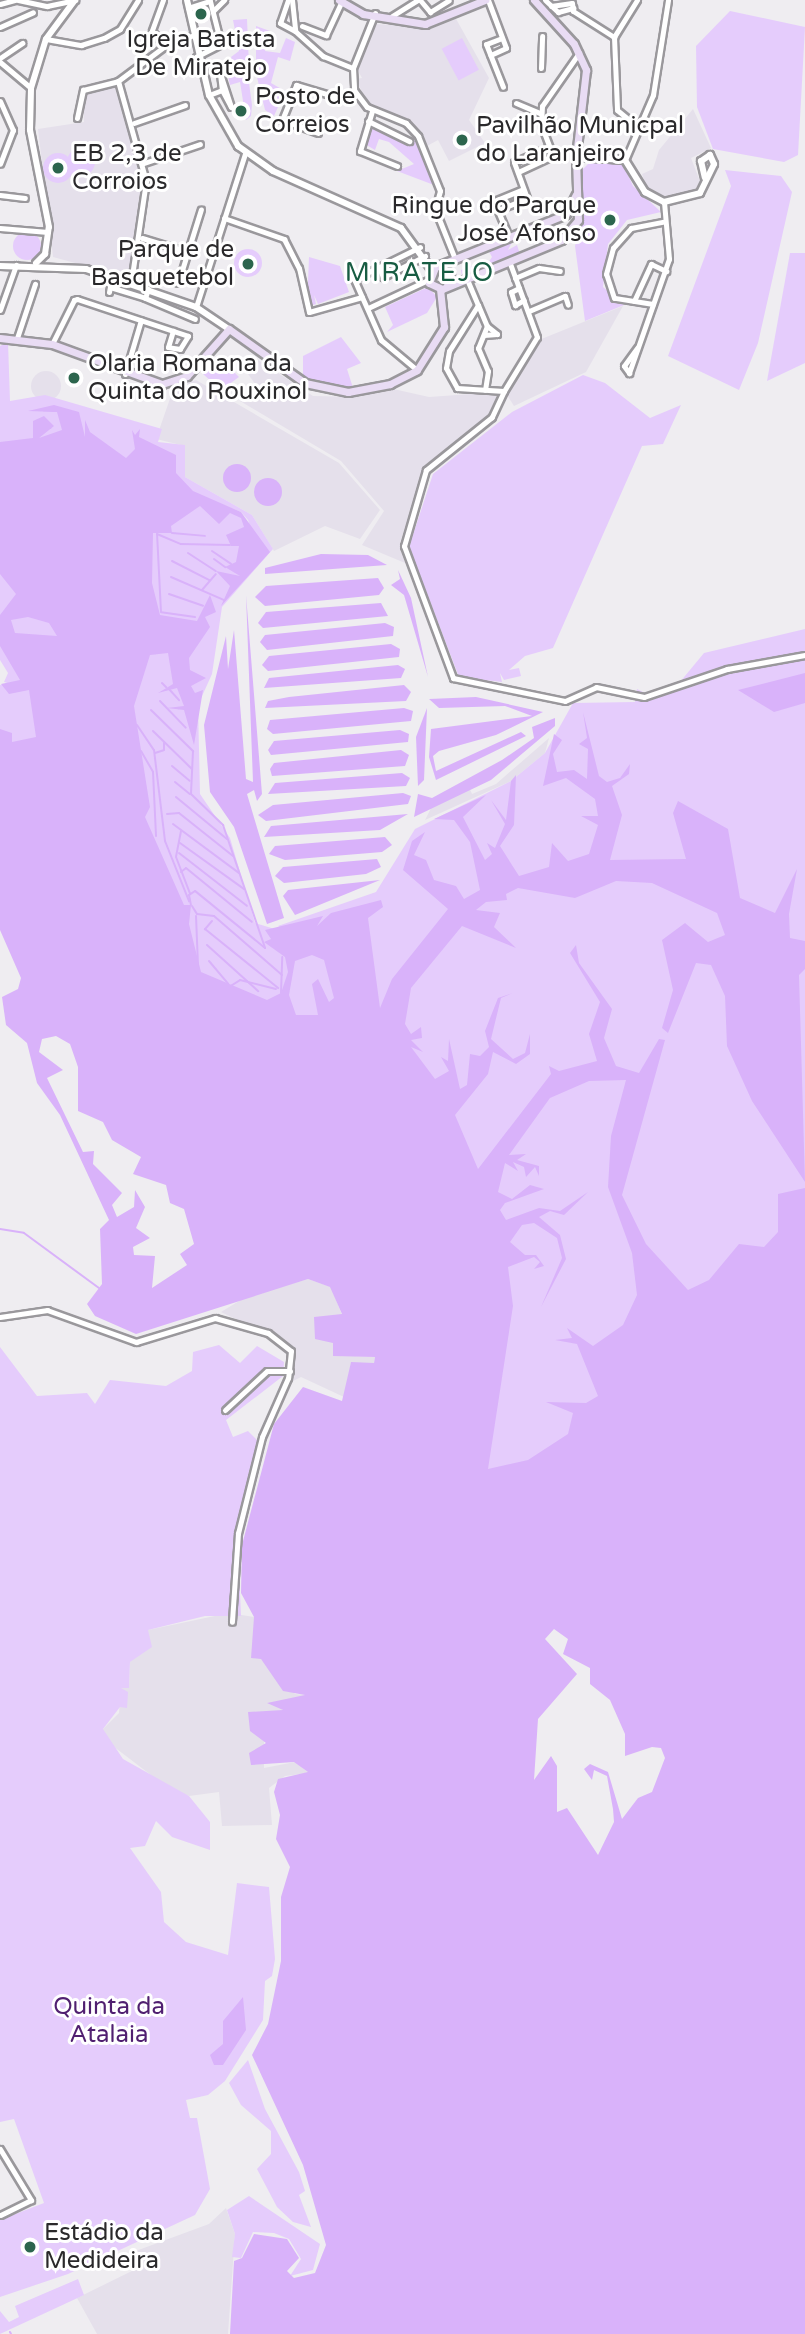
<!DOCTYPE html>
<meta charset="utf-8">
<style>
body{margin:0}
#map{position:relative;width:805px;height:2334px;overflow:hidden;background:#efedf1;font-family:"Varela Round",sans-serif}
div>[style]{position:absolute}
.built>*{inset:0;background:#e5e0eb}
.round{border-radius:50%}
.green>*{inset:0;background:#e5ccfc;transform-origin:0 0}
.water>*{inset:0;background:#d9b2fa}
.stream>*{height:2px;margin:-1px;padding:0 1px;transform-origin:1px;border-radius:1px;background:#d9b2fa}
.roads{filter:drop-shadow(2px 0 #9a989c) drop-shadow(-2px 0 #9a989c) drop-shadow(0 2px #9a989c) drop-shadow(0 -2px #9a989c)}
.minor>*{height:5px;margin:-2.5px;padding:0 2.5px;transform-origin:2.5px;border-radius:2.5px;background:#fff}
.tertiary>*{height:6px;margin:-3px;padding:0 3px;transform-origin:3px;border-radius:3px;background:#fff}
.secondary>*{height:7px;margin:-3.5px;padding:0 3.5px;transform-origin:3.5px;border-radius:3.5px;background:#e9dcf4}
.dots>*{width:19px;height:19px;translate:-50% -50%;box-sizing:border-box;border:4px solid #fff;border-radius:50%}
span{translate:-50% -50%;white-space:nowrap;text-align:center;line-height:1.15;-webkit-text-stroke:6px #fff;paint-order:stroke}
.poi-label{font-size:24px;color:#2a292b}
.left{translate:0 -50%;text-align:left}
.right{translate:-100% -50%;text-align:right}
.park-label{font-size:24px;color:#501f70}
.neighbourhood-label{font-size:26px;color:#175c42;letter-spacing:2px}
</style>
<div id="map">
<div class="built">
<i style="clip-path:polygon(455px 17px,489px 78px,469px 120px,485px 143px,449px 161px,438px 140px,427px 146px,412px 124px,367px 103px,356px 79px,362px 78px,357px 69px,375px 24px,426px 27px)"></i>
<i style="clip-path:polygon(116px 84px,139px 149px,143px 184px,141px 225px,127px 277px,53px 257px,38px 129px,84px 122px,83px 94px)"></i>
<i style="clip-path:polygon(693px 109px,711px 148px,691px 158px,701px 184px,698px 193px,666px 198px,647px 189px,642px 174px,653px 169px,659px 150px)"></i>
<i style="clip-path:polygon(623px 306px,586px 372px,514px 406px,507px 395px,539px 340px)"></i>
<i style="clip-path:polygon(258px 360px,313px 396px,359px 397px,389px 388px,429px 397px,499px 392px,492px 414px,425px 465px,400px 543px,405px 563px,362px 545px,384px 511px,341px 461px,240px 401px,258px 388px,248px 374px)"></i>
<i class="round" style="left:31px;top:371px;width:30px;height:30px"></i>
<i style="clip-path:polygon(196px 380px,339px 463px,380px 510px,360px 539px,325px 526px,274px 551px,252px 515px,185px 477px,185px 446px,156px 439px,174px 387px)"></i>
<i style="clip-path:polygon(549px 738px,545px 753px,511px 781px,425px 820px,431px 808px,469px 787px,472px 794px,496px 784px)"></i>
<i style="clip-path:polygon(308px 1279px,331px 1287px,342px 1315px,333px 1355px,375px 1357px,374px 1363px,351px 1363px,344px 1397px,301px 1377px,289px 1383px,296px 1348px,221px 1312px,244px 1298px)"></i>
<i style="clip-path:polygon(229px 1613px,254px 1617px,261px 1659px,295px 1694px,305px 1695px,283px 1708px,264px 1735px,264px 1768px,295px 1762px,309px 1773px,285px 1776px,269px 1788px,272px 1825px,222px 1826px,219px 1792px,189px 1796px,168px 1788px,105px 1740px,103px 1729px,119px 1713px,121px 1687px,129px 1687px,130px 1662px,148px 1630px)"></i>
<i style="clip-path:polygon(226px 2208px,235px 2234px,228px 2334px,97px 2334px,77px 2298px,140px 2267px,133px 2252px,209px 2224px)"></i>
</div>
<div class="green">
<i style="clip-path:polygon(730px 11px,805px 27px,798px 155px,784px 162px,713px 149px,697px 107px,696px 46px)"></i>
<i style="clip-path:polygon(247px 19px,249px 66px,235px 67px,231px 57px,239px 51px,233px 20px)"></i>
<i style="clip-path:polygon(256px 26px,270px 31px,265px 51px,280px 53px,286px 38px,295px 42px,290px 61px,278px 57px,271px 83px,285px 91px,274px 116px,265px 110px,256px 73px)"></i>
<i style="left:462px;top:38px;width:36px;height:23px;rotate:62deg"></i>
<i style="clip-path:polygon(247px 68px,252px 105px,251px 116px,246px 120px,240px 82px,230px 85px,227px 71px)"></i>
<i style="clip-path:polygon(369px 126px,405px 143px,414px 138px,434px 185px,397px 171px,414px 164px,389px 142px,379px 139px,375px 150px,363px 143px)"></i>
<i class="round" style="left:67px;top:148px;width:28px;height:28px"></i>
<i class="round" style="left:43px;top:153px;width:30px;height:30px"></i>
<i style="clip-path:polygon(591px 161px,623px 164px,633px 186px,661px 212px,627px 220px,608px 244px,603px 287px,624px 305px,585px 321px,575px 246px,583px 218px,579px 173px)"></i>
<i style="clip-path:polygon(725px 170px,781px 176px,792px 192px,758px 343px,739px 390px,668px 356px,731px 186px)"></i>
<i class="round" style="left:13px;top:232px;width:28px;height:28px"></i>
<i style="clip-path:polygon(514px 238px,508px 250px,517px 245px,520px 254px,462px 277px,461px 270px,484px 261px,486px 266px,492px 257px,487px 248px)"></i>
<i class="round" style="left:234px;top:249px;width:28px;height:28px"></i>
<i style="clip-path:polygon(790px 253px,805px 253px,805px 363px,767px 381px)"></i>
<i style="clip-path:polygon(309px 257px,340px 266px,349px 292px,318px 304px,314px 295px,316px 304px,307px 307px)"></i>
<i style="clip-path:polygon(428px 287px,437px 297px,427px 313px,387px 332px,393px 325px,385px 307px)"></i>
<i style="clip-path:polygon(341px 337px,361px 363px,347px 369px,353px 388px,303px 381px,303px 356px)"></i>
<i style="clip-path:polygon(8px 342px,10px 401px,45px 395px,162px 429px,158px 442px,185px 445px,185px 477px,252px 515px,273px 549px,222px 607px,212px 674px,198px 705px,200px 794px,230px 838px,255px 923px,337px 948px,342px 1119px,105px 873px,137px 492px,239px 514px,251px 530px,248px 520px,241px 512px,136px 470px,0 462px,0 346px)"></i>
<i style="clip-path:polygon(222px 360px,239px 377px,221px 390px,203px 374px)"></i>
<i style="clip-path:polygon(583px 375px,605px 383px,650px 418px,681px 405px,663px 444px,642px 446px,553px 648px,525px 656px,509px 670px,519px 668px,521px 676px,504px 680px,500px 673px,502px 682px,459px 677px,409px 547px,433px 474px,512px 412px)"></i>
<i style="clip-path:polygon(0 562px,62px 597px,59px 657px,15px 685px,4px 682px,8px 673px,0 660px)"></i>
<i style="clip-path:polygon(805px 629px,805px 1319px,496px 1519px,374px 991px,278px 926px,376px 892px,415px 829px,511px 781px,545px 753px,573px 703px,635px 702px,637px 689px,647px 694px,680px 682px,704px 653px)"></i>
<i style="clip-path:polygon(30px 682px,65px 697px,0 815px,0 685px)"></i>
<i style="clip-path:polygon(219px 1345px,240px 1363px,257px 1346px,284px 1362px,283px 1376px,226px 1420px,233px 1437px,248px 1431px,264px 1447px,238px 1545px,241px 1616px,205px 1616px,148px 1630px,152px 1647px,130px 1662px,129px 1688px,121px 1688px,128px 1692px,127px 1708px,120px 1707px,103px 1729px,123px 1759px,189px 1796px,210px 1822px,210px 1850px,172px 1837px,156px 1821px,145px 1846px,130px 1848px,161px 1892px,164px 1922px,186px 1942px,228px 1955px,237px 1883px,269px 1887px,275px 1959px,272px 1976px,265px 1981px,263px 2020px,225px 2081px,208px 2095px,186px 2100px,190px 2118px,197px 2118px,210px 2189px,195px 2215px,68px 2274px,0 2297px,0 2220px,44px 2203px,14px 2119px,0 2122px,0 1347px,37px 1396px,87px 1393px,95px 1404px,110px 1380px,166px 1386px,192px 1371px,193px 1352px)"></i>
<i style="clip-path:polygon(248px 2060px,265px 2109px,299px 2172px,305px 2191px,299px 2195px,311px 2227px,293px 2222px,277px 2207px,257px 2169px,271px 2154px,271px 2131px,241px 2105px,229px 2083px)"></i>
<i style="clip-path:polygon(249px 2196px,320px 2244px,313px 2270px,290px 2276px,301px 2259px,289px 2239px,274px 2233px,253px 2232px,241px 2258px,232px 2257px,235px 2234px,227px 2210px)"></i>
<i style="clip-path:polygon(78px 2279px,84px 2295px,0 2334px,0 2311px,9px 2322px,19px 2317px,15px 2306px)"></i>
</div>
<div class="water">
<i style="clip-path:polygon(evenodd,54px 405px,79px 412px,85px 437px,85px 420px,90px 432px,126px 458px,135px 449px,132px 430px,135px 435px,140px 429px,139px 437px,176px 455px,176px 473px,193px 491px,241px 512px,270px 552px,221px 606px,230px 586px,216px 571px,240px 576px,225px 567px,236px 562px,239px 546px,231px 546px,226px 535px,244px 527px,241px 518px,230px 513px,219px 524px,200px 506px,171px 526px,172px 533px,153px 533px,152px 583px,160px 615px,197px 621px,210px 595px,216px 612px,205px 617px,210px 627px,189px 658px,190px 670px,206px 678px,191px 686px,195px 693px,203px 690px,194px 745px,184px 710px,167px 708px,184px 706px,177px 688px,158px 693px,173px 684px,168px 653px,150px 655px,134px 706px,150px 807px,145px 817px,184px 905px,191px 905px,189px 924px,201px 972px,267px 1000px,281px 993px,288px 972px,285px 957px,264px 942px,271px 939px,265px 930px,323px 916px,317px 926px,331px 913px,381px 900px,383px 907px,368px 918px,380px 1008px,392px 979px,448px 909px,403px 870px,412px 841px,425px 832px,414px 855px,426px 860px,434px 880px,456px 886px,464px 899px,480px 890px,470px 842px,454px 820px,434px 819px,486px 795px,463px 817px,485px 860px,492px 854px,487px 843px,495px 848px,505px 824px,491px 800px,506px 820px,511px 781px,516px 775px,514px 825px,500px 846px,519px 876px,549px 867px,552px 843px,568px 861px,589px 854px,598px 825px,581px 816px,598px 816px,595px 799px,566px 778px,543px 786px,554px 734px,562px 740px,553px 754px,557px 772px,574px 770px,587px 779px,588px 749px,579px 744px,587px 738px,583px 712px,599px 776px,607px 782px,620px 778px,630px 764px,629px 774px,612px 786px,622px 815px,610px 860px,686px 859px,673px 813px,678px 801px,728px 829px,740px 898px,775px 913px,797px 869px,789px 914px,790px 938px,805px 941px,805px 969px,799px 975px,805px 1182px,752px 1101px,727px 1046px,725px 996px,711px 965px,696px 963px,668px 1033px,662px 1028px,673px 990px,662px 940px,685px 923px,708px 942px,725px 935px,717px 913px,652px 883px,616px 881px,575px 898px,518px 888px,506px 894px,507px 900px,486px 902px,476px 910px,500px 913px,494px 927px,516px 948px,462px 926px,411px 988px,405px 1024px,411px 1034px,421px 1027px,422px 1038px,411px 1040px,423px 1052px,411px 1047px,435px 1079px,449px 1071px,441px 1057px,448px 1061px,449px 1039px,460px 1089px,467px 1085px,470px 1054px,480px 1056px,489px 1047px,485px 1031px,498px 998px,513px 993px,501px 998px,491px 1039px,513px 1059px,525px 1053px,530px 1034px,530px 1054px,516px 1064px,493px 1052px,488px 1074px,455px 1115px,478px 1169px,551px 1074px,549px 1066px,559px 1071px,597px 1061px,589px 1034px,600px 1002px,570px 953px,576px 945px,579px 963px,612px 1009px,604px 1038px,616px 1066px,639px 1073px,659px 1039px,665px 1040px,622px 1195px,646px 1244px,688px 1290px,709px 1280px,739px 1244px,764px 1247px,778px 1232px,778px 1194px,805px 1188px,805px 2334px,230px 2334px,234px 2261px,242px 2258px,254px 2234px,287px 2239px,299px 2258px,287px 2271px,294px 2278px,315px 2273px,326px 2245px,303px 2165px,252px 2055px,268px 2024px,281px 1961px,281px 1897px,290px 1867px,276px 1839px,280px 1815px,274px 1792px,278px 1779px,308px 1772px,294px 1762px,251px 1765px,249px 1753px,266px 1743px,250px 1731px,248px 1712px,283px 1710px,267px 1703px,305px 1695px,283px 1691px,261px 1659px,251px 1658px,254px 1617px,241px 1593px,242px 1545px,274px 1424px,303px 1387px,342px 1401px,351px 1362px,374px 1363px,375px 1357px,333px 1356px,333px 1343px,315px 1339px,314px 1317px,342px 1314px,330px 1287px,308px 1279px,136px 1334px,95px 1316px,87px 1304px,102px 1284px,100px 1229px,109px 1220px,60px 1115px,37px 1083px,27px 1043px,6px 1025px,2px 997px,18px 989px,21px 978px,0 930px,0 729px,12px 733px,12px 742px,36px 737px,29px 690px,9px 694px,1px 684px,20px 680px,0 646px,0 615px,16px 594px,0 574px,0 442px,33px 438px,33px 421px,44px 416px,54px 426px,39px 438px,62px 430px,57px 412px,28px 411px,54px 405px,28px 617px,49px 623px,57px 636px,15px 633px,11px 620px,28px 617px,54px 405px,312px 955px,324px 960px,334px 998px,329px 1002px,318px 979px,312px 984px,318px 1015px,296px 1015px,289px 995px,295px 961px,312px 955px,54px 405px,56px 1036px,70px 1044px,78px 1067px,78px 1111px,103px 1122px,112px 1140px,141px 1157px,133px 1174px,166px 1185px,170px 1203px,184px 1209px,194px 1244px,180px 1254px,187px 1265px,152px 1288px,155px 1256px,134px 1255px,133px 1247px,150px 1238px,136px 1228px,145px 1207px,135px 1190px,134px 1207px,117px 1217px,112px 1205px,122px 1193px,93px 1164px,94px 1151px,83px 1152px,47px 1078px,63px 1070px,39px 1052px,42px 1039px,56px 1036px,54px 405px,626px 1080px,611px 1136px,608px 1187px,632px 1253px,637px 1295px,623px 1325px,593px 1346px,567px 1328px,572px 1338px,555px 1340px,577px 1344px,598px 1396px,586px 1403px,546px 1402px,573px 1413px,568px 1434px,528px 1460px,488px 1469px,513px 1306px,508px 1267px,534px 1257px,540px 1262px,534px 1269px,544px 1266px,536px 1255px,525px 1255px,510px 1242px,522px 1225px,534px 1223px,557px 1238px,562px 1258px,541px 1307px,566px 1259px,560px 1235px,539px 1217px,550px 1211px,564px 1215px,588px 1192px,560px 1211px,539px 1208px,506px 1220px,500px 1210px,505px 1203px,544px 1189px,530px 1185px,512px 1199px,498px 1192px,505px 1163px,518px 1171px,513px 1162px,524px 1167px,526px 1177px,535px 1167px,539px 1176px,539px 1166px,517px 1160px,526px 1154px,509px 1155px,550px 1098px,589px 1081px,626px 1080px,54px 405px,554px 1629px,568px 1639px,563px 1654px,590px 1668px,590px 1684px,610px 1700px,625px 1734px,625px 1756px,652px 1747px,661px 1748px,665px 1758px,652px 1792px,638px 1798px,622px 1819px,608px 1772px,590px 1764px,584px 1769px,592px 1780px,594px 1770px,607px 1776px,613px 1809px,614px 1822px,598px 1855px,567px 1808px,557px 1812px,557px 1766px,551px 1756px,534px 1780px,538px 1719px,577px 1674px,545px 1639px,554px 1629px)"></i>
<i class="round" style="left:223px;top:464px;width:28px;height:28px"></i>
<i class="round" style="left:254px;top:478px;width:28px;height:28px"></i>
<i style="clip-path:polygon(321px 554px,368px 555px,387px 565px,265px 574px,265px 568px)"></i>
<i style="clip-path:polygon(398px 570px,411px 598px,428px 677px,404px 595px,391px 585px,400px 579px)"></i>
<i style="clip-path:polygon(378px 578px,384px 588px,379px 595px,265px 606px,255px 597px,266px 586px)"></i>
<i style="clip-path:polygon(246px 595px,262px 794px,257px 801px,254px 790px,247px 794px,284px 918px,267px 924px,234px 827px,210px 792px,204px 725px,226px 636px,228px 669px,234px 630px,246px 779px,253px 782px)"></i>
<i style="clip-path:polygon(381px 603px,388px 616px,263px 628px,258px 623px,266px 612px)"></i>
<i style="clip-path:polygon(385px 623px,394px 627px,393px 636px,267px 650px,260px 642px,265px 635px)"></i>
<i style="clip-path:polygon(391px 644px,400px 649px,399px 657px,268px 671px,262px 665px,269px 656px)"></i>
<i style="clip-path:polygon(398px 665px,405px 669px,401px 678px,264px 688px,269px 678px)"></i>
<i style="clip-path:polygon(805px 673px,805px 703px,774px 712px,738px 690px)"></i>
<i style="clip-path:polygon(404px 685px,411px 692px,406px 701px,265px 708px,268px 701px,289px 697px)"></i>
<i style="clip-path:polygon(476px 697px,543px 712px,496px 735px,439px 751px,433px 756px,436px 771px,521px 732px,526px 736px,436px 780px,429px 757px,431px 729px,532px 716px,505px 706px,439px 708px,429px 699px)"></i>
<i style="clip-path:polygon(404px 708px,413px 711px,411px 721px,273px 734px,267px 729px,270px 720px)"></i>
<i style="clip-path:polygon(427px 708px,424px 780px,418px 786px,416px 737px)"></i>
<i style="clip-path:polygon(555px 718px,555px 726px,491px 780px,414px 817px,418px 794px,432px 798px,502px 760px,534px 738px,532px 727px)"></i>
<i style="clip-path:polygon(400px 730px,409px 734px,408px 742px,271px 755px,268px 750px,274px 741px)"></i>
<i style="clip-path:polygon(401px 750px,409px 755px,405px 766px,272px 776px,270px 769px,274px 763px)"></i>
<i style="clip-path:polygon(402px 773px,410px 778px,406px 786px,268px 794px,275px 783px)"></i>
<i style="clip-path:polygon(403px 793px,411px 796px,408px 804px,266px 821px,258px 815px,273px 805px)"></i>
<i style="clip-path:polygon(408px 814px,380px 830px,264px 837px,271px 826px)"></i>
<i style="clip-path:polygon(385px 837px,392px 845px,382px 852px,285px 860px,269px 854px,275px 846px)"></i>
<i style="clip-path:polygon(377px 859px,381px 867px,366px 874px,284px 883px,275px 876px,283px 867px)"></i>
<i style="clip-path:polygon(380px 880px,295px 915px,283px 896px,288px 890px)"></i>
<i style="clip-path:polygon(243px 1997px,246px 2030px,223px 2065px,214px 2065px,210px 2055px,223px 2044px,223px 2021px)"></i>
</div>
<div class="stream">
<i style="left:172px;top:533px;width:33px;rotate:5deg"></i>
<i style="left:212px;top:551px;width:23px;rotate:34deg"></i>
<i style="left:188px;top:553px;width:33px;rotate:33deg"></i>
<i style="left:214px;top:559px;width:14px;rotate:36deg"></i>
<i style="left:172px;top:561px;width:42px;rotate:27.2deg"></i>
<i style="left:171px;top:577px;width:58px;rotate:23.5deg"></i>
<i style="left:202px;top:590px;width:21px;rotate:-49deg"></i>
<i style="left:169px;top:594px;width:36px;rotate:19deg"></i>
<i style="left:195px;top:617px;width:34px;rotate:-172deg"></i>
<i style="left:161px;top:612px;width:78px;rotate:-92.9deg"></i>
<i style="left:157px;top:534px;width:26px;rotate:23deg"></i>
<i style="left:181px;top:544px;width:49px;rotate:1.2deg"></i>
<i style="left:162px;top:683px;width:6px;rotate:45deg"></i>
<i style="left:169px;top:689px;width:15px;rotate:48deg"></i>
<i style="left:160px;top:701px;width:37px;rotate:46deg"></i>
<i style="left:151px;top:710px;width:59px;rotate:44.3deg"></i>
<i style="left:193px;top:751px;width:43px;rotate:92.7deg"></i>
<i style="left:191px;top:794px;width:45px;rotate:44.1deg"></i>
<i style="left:223px;top:825px;width:130px;rotate:71.1deg"></i>
<i style="left:265px;top:948px;width:90px;rotate:-140.8deg"></i>
<i style="left:195px;top:891px;width:7px;rotate:146deg"></i>
<i style="left:189px;top:895px;width:10px;rotate:79deg"></i>
<i style="left:137px;top:725px;width:30px;rotate:56deg"></i>
<i style="left:154px;top:750px;width:92px;rotate:83.1deg"></i>
<i style="left:165px;top:841px;width:65px;rotate:68.2deg"></i>
<i style="left:153px;top:731px;width:54px;rotate:44.3deg"></i>
<i style="left:141px;top:751px;width:24px;rotate:60deg"></i>
<i style="left:153px;top:772px;width:64px;rotate:87.3deg"></i>
<i style="left:155px;top:753px;width:9px;rotate:-18deg"></i>
<i style="left:164px;top:750px;width:7px;rotate:-90deg"></i>
<i style="left:172px;top:766px;width:23px;rotate:40deg"></i>
<i style="left:175px;top:782px;width:19px;rotate:39deg"></i>
<i style="left:176px;top:797px;width:66px;rotate:39.5deg"></i>
<i style="left:167px;top:814px;width:12px;rotate:-5deg"></i>
<i style="left:179px;top:813px;width:69px;rotate:38.5deg"></i>
<i style="left:173px;top:824px;width:82px;rotate:36.6deg"></i>
<i style="left:181px;top:831px;width:26px;rotate:101deg"></i>
<i style="left:176px;top:857px;width:39px;rotate:69deg"></i>
<i style="left:180px;top:843px;width:79px;rotate:35.7deg"></i>
<i style="left:179px;top:853px;width:86px;rotate:37.9deg"></i>
<i style="left:181px;top:872px;width:6px;rotate:-39deg"></i>
<i style="left:186px;top:868px;width:85px;rotate:39.3deg"></i>
<i style="left:192px;top:906px;width:9px;rotate:58deg"></i>
<i style="left:197px;top:914px;width:17px;rotate:7deg"></i>
<i style="left:214px;top:916px;width:90px;rotate:40.9deg"></i>
<i style="left:196px;top:916px;width:50px;rotate:87.7deg"></i>
<i style="left:212px;top:921px;width:11px;rotate:131deg"></i>
<i style="left:205px;top:929px;width:94px;rotate:38.9deg"></i>
<i style="left:207px;top:945px;width:69px;rotate:42deg"></i>
<i style="left:209px;top:961px;width:30px;rotate:50deg"></i>
<i style="left:229px;top:987px;width:13px;rotate:-32deg"></i>
<i style="left:240px;top:980px;width:37px;rotate:14deg"></i>
<i style="left:281px;top:993px;width:36px;rotate:-88deg"></i>
<i style="left:0;top:1229px;width:24px;rotate:9deg"></i>
<i style="left:24px;top:1233px;width:93px;rotate:36.3deg"></i>
<i style="left:10px;top:2332px;width:2px;rotate:63deg"></i>
</div>
<div class="roads">
<div class="minor">
<i style="left:18px;top:0;width:30px;rotate:12deg"></i>
<i style="left:47px;top:6px;width:29px;rotate:-12deg"></i>
<i style="left:163px;top:0;width:33px;rotate:110deg"></i>
<i style="left:152px;top:31px;width:20px;rotate:49deg"></i>
<i style="left:288px;top:0;width:24px;rotate:109deg"></i>
<i style="left:280px;top:23px;width:17px;rotate:28deg"></i>
<i style="left:292px;top:0;width:31px;rotate:84deg"></i>
<i style="left:295px;top:31px;width:38px;rotate:42deg"></i>
<i style="left:323px;top:56px;width:32px;rotate:22deg"></i>
<i style="left:420px;top:0;width:16px;rotate:50deg"></i>
<i style="left:430px;top:12px;width:22px;rotate:-32deg"></i>
<i style="left:488px;top:0;width:51px;rotate:69.4deg"></i>
<i style="left:506px;top:48px;width:17px;rotate:156deg"></i>
<i style="left:545px;top:0;width:18px;rotate:43deg"></i>
<i style="left:558px;top:12px;width:16px;rotate:-15deg"></i>
<i style="left:637px;top:0;width:44px;rotate:121.9deg"></i>
<i style="left:614px;top:37px;width:73px;rotate:87.6deg"></i>
<i style="left:617px;top:110px;width:26px;rotate:39deg"></i>
<i style="left:0;top:4px;width:16px;rotate:-15deg"></i>
<i style="left:551px;top:6px;width:21px;rotate:-8deg"></i>
<i style="left:572px;top:3px;width:8px;rotate:83deg"></i>
<i style="left:573px;top:11px;width:49px;rotate:32.4deg"></i>
<i style="left:188px;top:8px;width:23px;rotate:-18deg"></i>
<i style="left:210px;top:1px;width:44px;rotate:75.7deg"></i>
<i style="left:221px;top:44px;width:28px;rotate:153deg"></i>
<i style="left:213px;top:11px;width:16px;rotate:-45deg"></i>
<i style="left:375px;top:13px;width:59px;rotate:111.8deg"></i>
<i style="left:353px;top:68px;width:22px;rotate:87deg"></i>
<i style="left:354px;top:90px;width:21px;rotate:53deg"></i>
<i style="left:367px;top:107px;width:42px;rotate:22.3deg"></i>
<i style="left:406px;top:123px;width:18px;rotate:47deg"></i>
<i style="left:418px;top:136px;width:59px;rotate:68.2deg"></i>
<i style="left:440px;top:191px;width:19px;rotate:106deg"></i>
<i style="left:435px;top:209px;width:54px;rotate:68.2deg"></i>
<i style="left:392px;top:16px;width:31px;rotate:-32deg"></i>
<i style="left:302px;top:26px;width:26px;rotate:21deg"></i>
<i style="left:326px;top:35px;width:38px;rotate:-65deg"></i>
<i style="left:0;top:27px;width:36px;rotate:-24deg"></i>
<i style="left:502px;top:38px;width:17px;rotate:159deg"></i>
<i style="left:486px;top:44px;width:46px;rotate:68.4deg"></i>
<i style="left:46px;top:39px;width:36px;rotate:10deg"></i>
<i style="left:81px;top:45px;width:24px;rotate:-17deg"></i>
<i style="left:104px;top:38px;width:18px;rotate:-29deg"></i>
<i style="left:120px;top:29px;width:34px;rotate:-58deg"></i>
<i style="left:0;top:58px;width:27px;rotate:-34deg"></i>
<i style="left:0;top:62px;width:40px;rotate:40deg"></i>
<i style="left:541px;top:68px;width:32px;rotate:-88deg"></i>
<i style="left:118px;top:81px;width:104px;rotate:74.4deg"></i>
<i style="left:146px;top:181px;width:102px;rotate:98.4deg"></i>
<i style="left:209px;top:95px;width:14px;rotate:-21deg"></i>
<i style="left:222px;top:90px;width:19px;rotate:62deg"></i>
<i style="left:231px;top:107px;width:35px;rotate:-108deg"></i>
<i style="left:220px;top:74px;width:16px;rotate:83deg"></i>
<i style="left:0;top:101px;width:32px;rotate:66deg"></i>
<i style="left:13px;top:130px;width:36px;rotate:111deg"></i>
<i style="left:516px;top:103px;width:26px;rotate:23deg"></i>
<i style="left:372px;top:111px;width:42px;rotate:106.7deg"></i>
<i style="left:360px;top:151px;width:40px;rotate:22deg"></i>
<i style="left:77px;top:118px;width:29px;rotate:-78deg"></i>
<i style="left:83px;top:90px;width:36px;rotate:-14deg"></i>
<i style="left:118px;top:81px;width:59px;rotate:-36.7deg"></i>
<i style="left:165px;top:46px;width:28px;rotate:-21deg"></i>
<i style="left:368px;top:121px;width:46px;rotate:26deg"></i>
<i style="left:134px;top:123px;width:54px;rotate:-19.4deg"></i>
<i style="left:318px;top:133px;width:38px;rotate:-160deg"></i>
<i style="left:282px;top:120px;width:38px;rotate:-68deg"></i>
<i style="left:296px;top:85px;width:50px;rotate:16.3deg"></i>
<i style="left:344px;top:99px;width:13px;rotate:-42deg"></i>
<i style="left:625px;top:160px;width:71px;rotate:-66.7deg"></i>
<i style="left:653px;top:95px;width:96px;rotate:-81deg"></i>
<i style="left:144px;top:163px;width:59px;rotate:-18.7deg"></i>
<i style="left:518px;top:172px;width:38px;rotate:-25deg"></i>
<i style="left:553px;top:156px;width:33px;rotate:-111deg"></i>
<i style="left:541px;top:125px;width:19px;rotate:-87deg"></i>
<i style="left:542px;top:106px;width:65px;rotate:-55.1deg"></i>
<i style="left:0;top:195px;width:25px;rotate:7deg"></i>
<i style="left:498px;top:210px;width:31px;rotate:-22deg"></i>
<i style="left:527px;top:198px;width:38px;rotate:-110deg"></i>
<i style="left:514px;top:162px;width:38px;rotate:-23deg"></i>
<i style="left:224px;top:218px;width:64px;rotate:19.3deg"></i>
<i style="left:284px;top:239px;width:33px;rotate:63deg"></i>
<i style="left:299px;top:268px;width:45px;rotate:77.2deg"></i>
<i style="left:309px;top:312px;width:55px;rotate:-15.8deg"></i>
<i style="left:0;top:228px;width:48px;rotate:4.8deg"></i>
<i style="left:509px;top:237px;width:39px;rotate:-113deg"></i>
<i style="left:494px;top:201px;width:31px;rotate:-22deg"></i>
<i style="left:142px;top:238px;width:48px;rotate:16.9deg"></i>
<i style="left:420px;top:247px;width:46px;rotate:154deg"></i>
<i style="left:379px;top:267px;width:11px;rotate:68deg"></i>
<i style="left:383px;top:277px;width:47px;rotate:-26.6deg"></i>
<i style="left:379px;top:267px;width:28px;rotate:154deg"></i>
<i style="left:354px;top:279px;width:67px;rotate:66.1deg"></i>
<i style="left:381px;top:340px;width:47px;rotate:39.8deg"></i>
<i style="left:466px;top:277px;width:30px;rotate:67deg"></i>
<i style="left:478px;top:305px;width:54px;rotate:122.2deg"></i>
<i style="left:449px;top:351px;width:17px;rotate:100deg"></i>
<i style="left:446px;top:368px;width:23px;rotate:61deg"></i>
<i style="left:457px;top:388px;width:47px;rotate:3.7deg"></i>
<i style="left:504px;top:391px;width:63px;rotate:-58.6deg"></i>
<i style="left:537px;top:337px;width:81px;rotate:-110.2deg"></i>
<i style="left:515px;top:278px;width:26px;rotate:-23deg"></i>
<i style="left:539px;top:268px;width:21px;rotate:8deg"></i>
<i style="left:178px;top:283px;width:77px;rotate:-72.7deg"></i>
<i style="left:519px;top:288px;width:9px;rotate:153deg"></i>
<i style="left:511px;top:292px;width:14px;rotate:73deg"></i>
<i style="left:515px;top:305px;width:10px;rotate:-29deg"></i>
<i style="left:148px;top:289px;width:9px;rotate:108deg"></i>
<i style="left:145px;top:298px;width:54px;rotate:22.8deg"></i>
<i style="left:109px;top:292px;width:5px;rotate:-79deg"></i>
<i style="left:110px;top:287px;width:37px;rotate:17deg"></i>
<i style="left:634px;top:301px;width:41px;rotate:-65.3deg"></i>
<i style="left:651px;top:264px;width:17px;rotate:25deg"></i>
<i style="left:653px;top:304px;width:39px;rotate:-171deg"></i>
<i style="left:614px;top:298px;width:25px;rotate:-108deg"></i>
<i style="left:606px;top:274px;width:27px;rotate:-75deg"></i>
<i style="left:613px;top:248px;width:27px;rotate:-48deg"></i>
<i style="left:631px;top:228px;width:32px;rotate:-11deg"></i>
<i style="left:478px;top:305px;width:23px;rotate:67deg"></i>
<i style="left:487px;top:326px;width:24px;rotate:112deg"></i>
<i style="left:478px;top:348px;width:25px;rotate:67deg"></i>
<i style="left:488px;top:371px;width:19px;rotate:99deg"></i>
<i style="left:196px;top:307px;width:162px;rotate:-72.3deg"></i>
<i style="left:368px;top:308px;width:66px;rotate:-25deg"></i>
<i style="left:0;top:310px;width:48px;rotate:-70.4deg"></i>
<i style="left:529px;top:311px;width:39px;rotate:-23deg"></i>
<i style="left:565px;top:296px;width:9px;rotate:72deg"></i>
<i style="left:484px;top:335px;width:13px;rotate:-4deg"></i>
<i style="left:497px;top:334px;width:13px;rotate:-141deg"></i>
<i style="left:17px;top:338px;width:57px;rotate:-71.6deg"></i>
<i style="left:52px;top:344px;width:49px;rotate:-63.4deg"></i>
<i style="left:74px;top:300px;width:3px;rotate:-18deg"></i>
<i style="left:77px;top:299px;width:117px;rotate:18.4deg"></i>
<i style="left:188px;top:336px;width:15px;rotate:122deg"></i>
<i style="left:180px;top:349px;width:12px;rotate:-171deg"></i>
<i style="left:168px;top:347px;width:17px;rotate:-73deg"></i>
<i style="left:637px;top:348px;width:22px;rotate:126deg"></i>
<i style="left:624px;top:366px;width:9px;rotate:54deg"></i>
<i style="left:629px;top:373px;width:121px;rotate:-70.7deg"></i>
<i style="left:669px;top:259px;width:57px;rotate:-95deg"></i>
<i style="left:125px;top:374px;width:56px;rotate:-73.5deg"></i>
<i style="left:504px;top:391px;width:29px;rotate:115deg"></i>
<i style="left:492px;top:417px;width:85px;rotate:141.2deg"></i>
<i style="left:426px;top:470px;width:79px;rotate:106.1deg"></i>
<i style="left:404px;top:546px;width:141px;rotate:69.6deg"></i>
<i style="left:453px;top:678px;width:114px;rotate:11.6deg"></i>
<i style="left:565px;top:701px;width:34px;rotate:-24deg"></i>
<i style="left:596px;top:687px;width:49px;rotate:11.8deg"></i>
<i style="left:644px;top:697px;width:88px;rotate:-18.6deg"></i>
<i style="left:727px;top:669px;width:79px;rotate:-10.2deg"></i>
<i style="left:0;top:1317px;width:48px;rotate:-8.5deg"></i>
<i style="left:47px;top:1310px;width:95px;rotate:19.8deg"></i>
<i style="left:136px;top:1342px;width:83px;rotate:-16.9deg"></i>
<i style="left:215px;top:1318px;width:55px;rotate:15.8deg"></i>
<i style="left:268px;top:1333px;width:29px;rotate:38deg"></i>
<i style="left:291px;top:1351px;width:27px;rotate:96deg"></i>
<i style="left:288px;top:1378px;width:64px;rotate:113.8deg"></i>
<i style="left:262px;top:1437px;width:99px;rotate:104deg"></i>
<i style="left:238px;top:1533px;width:89px;rotate:93.9deg"></i>
<i style="left:225px;top:1410px;width:57px;rotate:-42.9deg"></i>
<i style="left:267px;top:1371px;width:23px"></i>
<i style="left:0;top:2149px;width:60px;rotate:58.7deg"></i>
<i style="left:31px;top:2200px;width:34px;rotate:154deg"></i>
</div>
<div class="tertiary">
<i style="left:187px;top:0;width:98px;rotate:77deg"></i>
<i style="left:209px;top:95px;width:59px;rotate:60.4deg"></i>
<i style="left:238px;top:146px;width:43px;rotate:35.5deg"></i>
<i style="left:273px;top:171px;width:140px;rotate:24deg"></i>
<i style="left:401px;top:228px;width:51px;rotate:53.8deg"></i>
<i style="left:576px;top:157px;width:49px;rotate:3.5deg"></i>
<i style="left:625px;top:160px;width:38px;rotate:58deg"></i>
<i style="left:645px;top:192px;width:21px;rotate:28deg"></i>
<i style="left:664px;top:202px;width:37px;rotate:-14deg"></i>
<i style="left:700px;top:193px;width:32px;rotate:-64deg"></i>
<i style="left:714px;top:164px;width:10px;rotate:-114deg"></i>
<i style="left:710px;top:155px;width:11px;rotate:146deg"></i>
<i style="left:701px;top:161px;width:17px;rotate:77deg"></i>
<i style="left:36px;top:263px;width:13px;rotate:-45deg"></i>
<i style="left:45px;top:254px;width:27px;rotate:-82deg"></i>
<i style="left:49px;top:227px;width:99px;rotate:-101.1deg"></i>
<i style="left:30px;top:130px;width:42px;rotate:-88.6deg"></i>
<i style="left:31px;top:88px;width:51px;rotate:-73deg"></i>
<i style="left:46px;top:39px;width:49px;rotate:-53.4deg"></i>
<i style="left:0;top:266px;width:86px;rotate:2deg"></i>
<i style="left:86px;top:269px;width:116px;rotate:19.1deg"></i>
<i style="left:196px;top:307px;width:40px;rotate:34deg"></i>
</div>
<div class="secondary">
<i style="left:339px;top:0;width:28px;rotate:30deg"></i>
<i style="left:363px;top:14px;width:63px;rotate:9.2deg"></i>
<i style="left:425px;top:24px;width:65px;rotate:-21.8deg"></i>
<i style="left:534px;top:0;width:59px;rotate:47.7deg"></i>
<i style="left:574px;top:44px;width:29px;rotate:65deg"></i>
<i style="left:586px;top:70px;width:88px;rotate:96.6deg"></i>
<i style="left:576px;top:157px;width:63px;rotate:88.2deg"></i>
<i style="left:578px;top:220px;width:26px;rotate:130deg"></i>
<i style="left:561px;top:240px;width:129px;rotate:157.6deg"></i>
<i style="left:442px;top:289px;width:14px;rotate:-155deg"></i>
<i style="left:429px;top:283px;width:17px;rotate:-69deg"></i>
<i style="left:435px;top:267px;width:141px;rotate:-22deg"></i>
<i style="left:566px;top:214px;width:22px;rotate:-63deg"></i>
<i style="left:440px;top:266px;width:13px;rotate:39deg"></i>
<i style="left:450px;top:274px;width:11px;rotate:105deg"></i>
<i style="left:0;top:338px;width:52px;rotate:6.6deg"></i>
<i style="left:52px;top:344px;width:117px;rotate:20deg"></i>
<i style="left:162px;top:384px;width:26px;rotate:-18deg"></i>
<i style="left:187px;top:376px;width:63px;rotate:-48.2deg"></i>
<i style="left:229px;top:329px;width:93px;rotate:35.4deg"></i>
<i style="left:305px;top:383px;width:44px;rotate:11.8deg"></i>
<i style="left:348px;top:392px;width:43px;rotate:-10.8deg"></i>
<i style="left:390px;top:384px;width:30px;rotate:-27deg"></i>
<i style="left:417px;top:370px;width:51px;rotate:-57.9deg"></i>
<i style="left:444px;top:327px;width:38px;rotate:-96deg"></i>
</div>
</div>
<div class="dots">
<i style="left:201px;top:14px;background:#2c654d"></i>
<i style="left:241px;top:111px;background:#2c654d"></i>
<i style="left:462px;top:140px;background:#2c654d"></i>
<i style="left:58px;top:168px;background:#2c654d"></i>
<i style="left:610px;top:220px;background:#2c654d"></i>
<i style="left:248px;top:264px;background:#2c654d"></i>
<i style="left:74px;top:378px;background:#2c654d"></i>
<i style="left:30px;top:2247px;background:#2c654d"></i>
</div>
<div class="poi-label">
<span style="left:201px;top:54px">Igreja Batista<br>De Miratejo</span>
<span class="left" style="left:255px;top:111px">Posto de<br>Correios</span>
<span class="left" style="left:476px;top:140px">Pavilhão Municpal<br>do Laranjeiro</span>
<span class="left" style="left:72px;top:168px">EB 2,3 de<br>Corroios</span>
<span class="right" style="left:596px;top:220px">Ringue do Parque<br>José Afonso</span>
<span class="right" style="left:234px;top:264px">Parque de<br>Basquetebol</span>
<span class="left" style="left:88px;top:378px">Olaria Romana da<br>Quinta do Rouxinol</span>
<span class="left" style="left:44px;top:2247px">Estádio da<br>Medideira</span>
</div>
<div class="park-label">
<span style="left:109px;top:2021px">Quinta da<br>Atalaia</span>
</div>
<div class="neighbourhood-label">
<span style="left:420px;top:273px">MIRATEJO</span>
</div>
</div>
